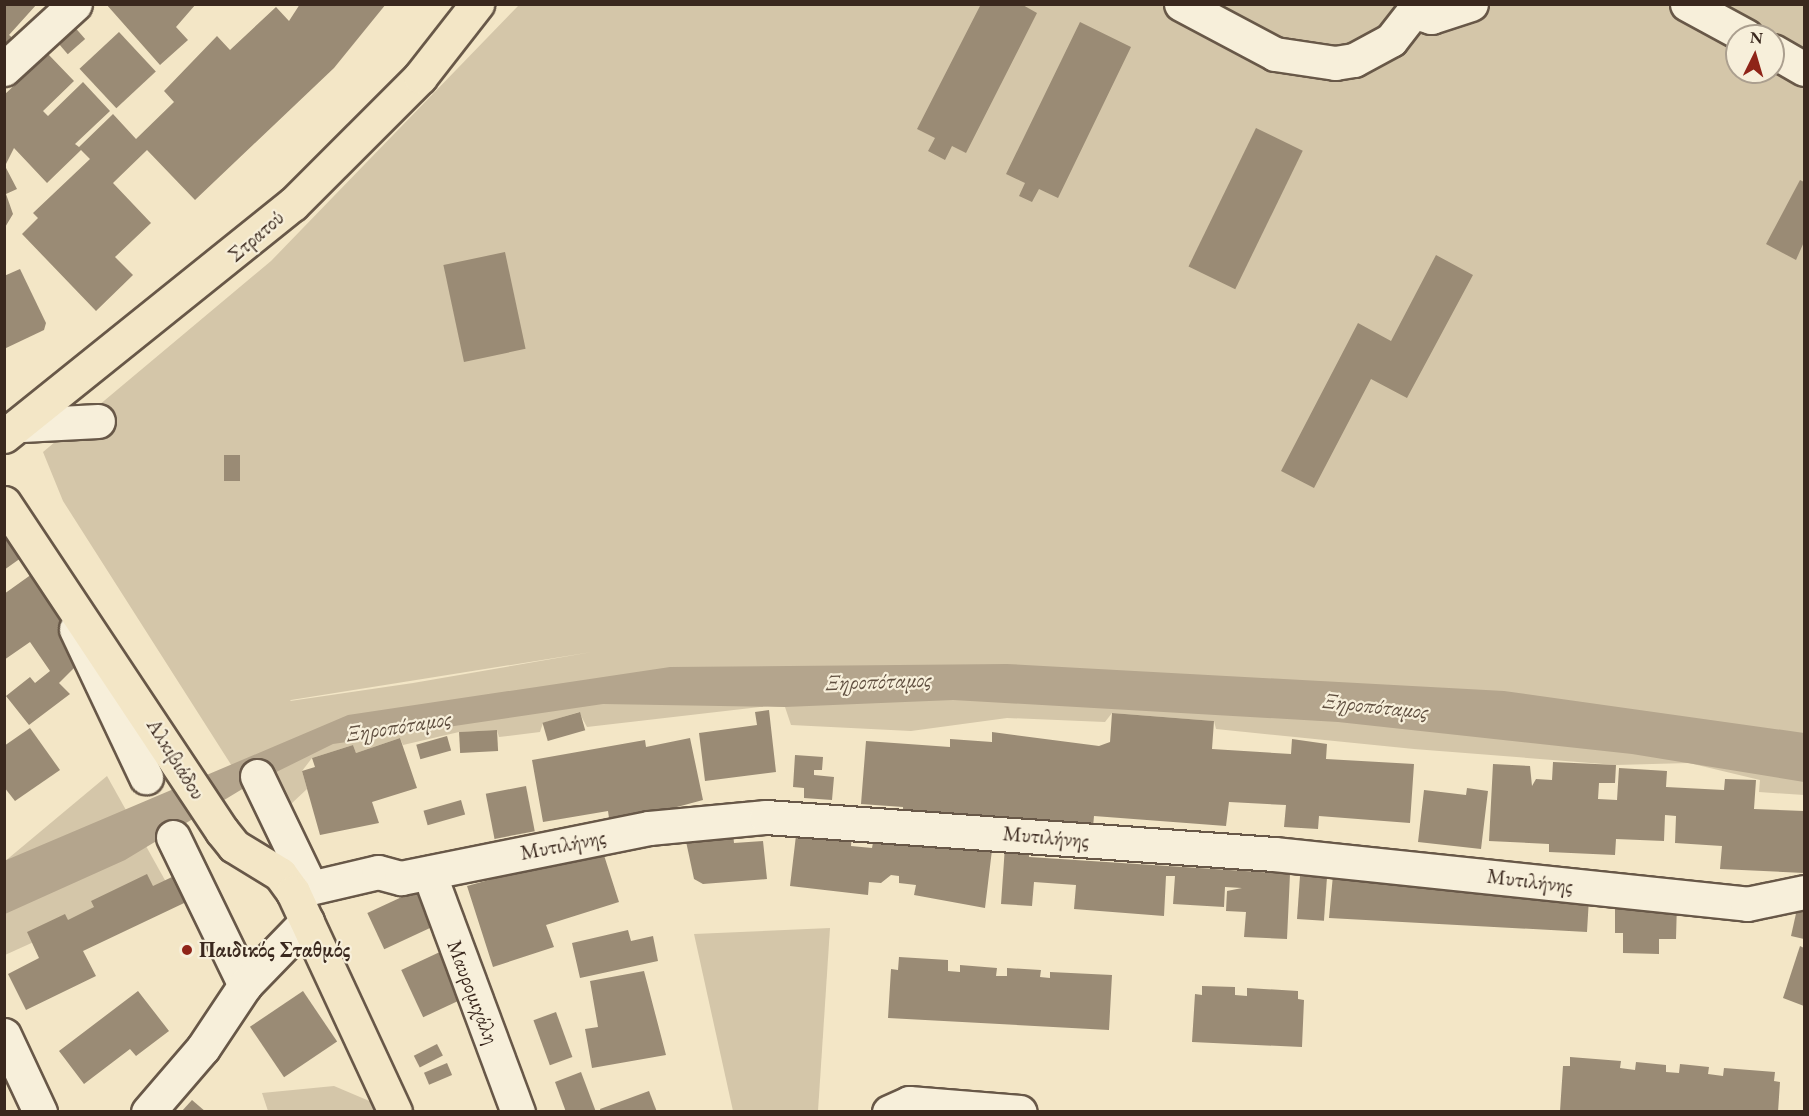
<!DOCTYPE html>
<meta charset="utf-8">
<style>
body{margin:0}
#map{position:relative;width:1809px;height:1116px;overflow:hidden;background:#f3e6c6;font-family:"EB Garamond",serif}
div>[style]{position:absolute}
.green>*{inset:0;background:#d4c6a9}
.water>*{inset:0;background:#b4a58d}
.building>*{inset:0;background:#9a8b75;transform-origin:0 0}
.roads{filter:drop-shadow(2px 0 #685848) drop-shadow(-2px 0 #685848) drop-shadow(0 2px #685848) drop-shadow(0 -2px #685848)}
.minor>*{height:33px;margin:-16.5px;padding:0 16.5px;transform-origin:16.5px;border-radius:16.5px;background:#f7efda}
.major>*{height:33px;margin:-16.5px;padding:0 16.5px;transform-origin:16.5px;border-radius:16.5px;background:#f3e6c6}
.dots>*{width:16px;height:16px;translate:-50% -50%;box-sizing:border-box;border:3px solid #f7efda;border-radius:50%}
span{translate:-50% -50%;white-space:nowrap;text-align:center;line-height:1.15;-webkit-text-stroke:4.5px #f7efda;paint-order:stroke}
.street-label{font-size:21px;color:#3a281e}
.poi-label{font-size:21px;color:#3a281e;font-weight:700}
.left{translate:0 -50%;text-align:left}
.water-label{font-size:22px;color:#5f4e3f;font-style:italic}
.frame{position:absolute;inset:0;border:6px solid #3a281e;pointer-events:none}
.north{position:absolute;left:1725px;top:24px;width:60px;height:60px;box-sizing:border-box;background:#f7efda;border:2px solid #ab9f8f;border-radius:50%;rotate:5deg;font-size:16px;font-weight:700;line-height:24px;text-align:center;color:#3a281e}
.north::after{content:'';display:block;margin:auto;width:21px;height:27px;background:#8f2418;clip-path:polygon(50% 0,100% 100%,50% 72%,0 100%)}
</style>
<div id="map">
<div class="green">
<i style="clip-path:polygon(evenodd,519px 5px,1804px 5px,1804px 795px,1759px 792px,1760px 780px,1689px 763px,1616px 765px,1414px 749px,1216px 729px,1214px 721px,1112px 713px,1105px 722px,1007px 718px,911px 731px,791px 725px,785px 707px,768px 706px,587px 727px,579px 712px,543px 723px,540px 732px,499px 737px,497px 730px,459px 732px,403px 745px,400px 738px,356px 753px,353px 745px,312px 758px,302px 771px,307px 789px,291px 804px,244px 785px,63px 501px,43px 452px,271px 261px,519px 5px,1737px 36px,1773px 36px,1773px 72px,1737px 72px,1737px 36px,519px 5px,592px 652px,413px 683px,290px 701px,291px 700px,592px 652px)"></i>
<i style="clip-path:polygon(107px 776px,166px 882px,5px 955px,4px 862px)"></i>
<i style="clip-path:polygon(830px 928px,818px 1111px,733px 1111px,694px 934px)"></i>
<i style="clip-path:polygon(334px 1086px,393px 1111px,268px 1111px,262px 1093px)"></i>
</div>
<div class="water">
<i style="clip-path:polygon(1007px 664px,1504px 691px,1804px 733px,1804px 782px,1632px 754px,1338px 722px,953px 700px,785px 707px,603px 704px,333px 744px,244px 788px,125px 860px,5px 914px,4px 861px,348px 715px,670px 667px)"></i>
</div>
<div class="building">
<i style="clip-path:polygon(4px 4px,37px 4px,9px 35px,15px 40px,4px 52px)"></i>
<i style="clip-path:polygon(106px 4px,196px 4px,176px 27px,188px 40px,160px 65px)"></i>
<i style="clip-path:polygon(300px 4px,386px 4px,334px 68px,195px 200px,147px 150px,113px 183px,151px 223px,115px 257px,133px 275px,96px 311px,22px 234px,38px 218px,33px 213px,90px 159px,81px 150px,47px 183px,14px 148px,5px 166px,17px 189px,6px 194px,13px 214px,4px 229px,4px 95px,48px 54px,74px 81px,43px 111px,48px 116px,83px 82px,110px 111px,75px 144px,79px 147px,113px 114px,136px 139px,174px 102px,164px 91px,217px 36px,230px 50px,276px 7px,289px 21px)"></i>
<i style="clip-path:polygon(981px 4px,1021px 4px,1037px 13px,966px 153px,952px 146px,945px 160px,928px 151px,935px 138px,917px 129px)"></i>
<i style="clip-path:polygon(1080px 22px,1131px 47px,1058px 198px,1039px 189px,1032px 202px,1019px 196px,1025px 183px,1006px 174px)"></i>
<i style="left:72px;top:24px;width:20px;height:23px;rotate:49deg"></i>
<i style="left:119px;top:32px;width:54px;height:54px;rotate:47deg"></i>
<i style="left:1256px;top:128px;width:52px;height:154px;rotate:26deg"></i>
<i style="clip-path:polygon(1800px 180px,1804px 182px,1804px 242px,1796px 260px,1766px 244px)"></i>
<i style="left:505px;top:252px;width:99px;height:63px;rotate:78deg"></i>
<i style="clip-path:polygon(1436px 255px,1473px 275px,1407px 398px,1371px 379px,1314px 488px,1281px 471px,1358px 323px,1391px 341px)"></i>
<i style="clip-path:polygon(20px 269px,46px 323px,44px 330px,4px 349px,4px 276px)"></i>
<i style="left:224px;top:455px;width:16px;height:26px"></i>
<i style="clip-path:polygon(4px 507px,35px 548px,4px 570px)"></i>
<i style="clip-path:polygon(39px 569px,83px 659px,59px 683px,70px 694px,29px 725px,6px 696px,30px 677px,35px 683px,50px 671px,30px 642px,4px 660px,4px 594px)"></i>
<i style="clip-path:polygon(769px 710px,776px 772px,705px 781px,699px 733px,757px 725px,755px 712px)"></i>
<i style="left:580px;top:712px;width:19px;height:39px;rotate:74deg"></i>
<i style="clip-path:polygon(1112px 713px,1214px 721px,1212px 749px,1291px 754px,1292px 739px,1327px 744px,1326px 759px,1414px 764px,1410px 823px,1319px 816px,1318px 829px,1284px 827px,1286px 805px,1229px 802px,1226px 826px,1094px 816px,1093px 827px,903px 813px,903px 807px,861px 804px,866px 741px,950px 747px,950px 739px,992px 742px,992px 732px,1099px 746px,1110px 742px)"></i>
<i style="clip-path:polygon(30px 728px,60px 770px,15px 801px,4px 787px,4px 746px)"></i>
<i style="left:497px;top:730px;width:21px;height:38px;rotate:87deg"></i>
<i style="left:447px;top:736px;width:15px;height:32px;rotate:74deg"></i>
<i style="clip-path:polygon(400px 738px,417px 788px,372px 802px,379px 823px,320px 835px,302px 771px,315px 767px,312px 758px,353px 745px,356px 753px)"></i>
<i style="clip-path:polygon(690px 738px,703px 800px,610px 825px,608px 811px,543px 822px,532px 760px,645px 740px,646px 747px)"></i>
<i style="clip-path:polygon(795px 755px,823px 757px,822px 770px,814px 770px,814px 775px,834px 777px,832px 800px,804px 798px,804px 788px,793px 787px)"></i>
<i style="clip-path:polygon(1553px 762px,1616px 765px,1615px 783px,1599px 783px,1598px 799px,1617px 800px,1619px 768px,1667px 771px,1666px 787px,1724px 790px,1725px 779px,1756px 780px,1754px 809px,1804px 811px,1804px 873px,1720px 869px,1722px 846px,1675px 843px,1676px 816px,1665px 815px,1664px 841px,1616px 839px,1615px 855px,1549px 852px,1549px 844px,1489px 841px,1493px 764px,1530px 766px,1532px 786px,1536px 779px,1552px 780px)"></i>
<i style="left:526px;top:786px;width:46px;height:41px;rotate:79deg"></i>
<i style="clip-path:polygon(1467px 788px,1488px 791px,1481px 849px,1418px 842px,1424px 790px,1466px 795px)"></i>
<i style="left:461px;top:800px;width:15px;height:39px;rotate:74deg"></i>
<i style="clip-path:polygon(732px 824px,734px 843px,763px 841px,767px 879px,703px 884px,694px 879px,684px 832px)"></i>
<i style="clip-path:polygon(797px 827px,852px 833px,851px 846px,872px 848px,874px 837px,992px 850px,985px 908px,914px 895px,916px 885px,899px 883px,899px 876px,891px 875px,881px 883px,869px 882px,868px 895px,790px 886px)"></i>
<i style="clip-path:polygon(1005px 846px,1029px 848px,1029px 857px,1290px 874px,1287px 939px,1244px 937px,1246px 912px,1226px 911px,1227px 891px,1242px 888px,1225px 887px,1224px 907px,1173px 904px,1175px 876px,1166px 876px,1164px 916px,1074px 909px,1076px 885px,1034px 882px,1032px 906px,1001px 904px)"></i>
<i style="clip-path:polygon(602px 849px,619px 902px,546px 925px,554px 947px,493px 967px,467px 886px)"></i>
<i style="clip-path:polygon(189px 869px,201px 895px,83px 951px,96px 976px,26px 1010px,8px 974px,39px 958px,27px 932px,65px 914px,68px 920px,94px 907px,91px 901px,147px 874px,153px 886px)"></i>
<i style="clip-path:polygon(1386px 870px,1386px 884px,1438px 888px,1438px 883px,1589px 898px,1587px 932px,1329px 918px,1333px 875px)"></i>
<i style="left:1300px;top:876px;width:27px;height:43px;rotate:4deg"></i>
<i style="left:419px;top:889px;width:40px;height:57px;rotate:65deg"></i>
<i style="clip-path:polygon(1615px 900px,1677px 902px,1676px 939px,1659px 939px,1659px 954px,1623px 953px,1623px 933px,1615px 933px)"></i>
<i style="clip-path:polygon(1799px 900px,1804px 901px,1804px 939px,1791px 936px)"></i>
<i style="clip-path:polygon(628px 930px,631px 941px,653px 936px,658px 961px,580px 978px,572px 943px)"></i>
<i style="clip-path:polygon(1800px 946px,1804px 948px,1804px 1006px,1783px 998px)"></i>
<i style="left:442px;top:951px;width:52px;height:45px;rotate:65deg"></i>
<i style="clip-path:polygon(899px 957px,948px 960px,948px 971px,960px 972px,960px 965px,997px 968px,996px 976px,1007px 976px,1007px 968px,1041px 970px,1040px 977px,1050px 978px,1050px 972px,1112px 975px,1109px 1030px,888px 1018px,891px 969px,898px 970px)"></i>
<i style="clip-path:polygon(644px 971px,666px 1055px,592px 1068px,585px 1029px,598px 1027px,590px 981px)"></i>
<i style="clip-path:polygon(1202px 986px,1235px 987px,1235px 995px,1247px 996px,1247px 988px,1298px 991px,1298px 999px,1304px 1000px,1302px 1047px,1192px 1042px,1195px 994px,1202px 995px)"></i>
<i style="clip-path:polygon(138px 991px,169px 1031px,136px 1056px,130px 1049px,84px 1084px,59px 1051px)"></i>
<i style="left:303px;top:991px;width:61px;height:64px;rotate:56deg"></i>
<i style="left:556px;top:1012px;width:48px;height:24px;rotate:70deg"></i>
<i style="left:437px;top:1044px;width:13px;height:26px;rotate:63deg"></i>
<i style="clip-path:polygon(1570px 1057px,1621px 1061px,1620px 1068px,1635px 1070px,1636px 1062px,1666px 1065px,1666px 1072px,1679px 1073px,1680px 1064px,1709px 1067px,1708px 1074px,1723px 1076px,1724px 1068px,1775px 1072px,1774px 1081px,1780px 1082px,1778px 1112px,1560px 1111px,1563px 1066px,1570px 1066px)"></i>
<i style="left:447px;top:1063px;width:13px;height:25px;rotate:67deg"></i>
<i style="clip-path:polygon(581px 1072px,596px 1112px,566px 1112px,555px 1082px)"></i>
<i style="clip-path:polygon(649px 1091px,657px 1112px,601px 1112px,600px 1109px)"></i>
<i style="clip-path:polygon(192px 1100px,206px 1112px,181px 1112px)"></i>
</div>
<div class="roads">
<div class="minor">
<i style="left:1181px;top:4px;width:106px;rotate:28deg"></i>
<i style="left:1275px;top:54px;width:61px;rotate:8.5deg"></i>
<i style="left:1335px;top:63px;width:19px;rotate:-9deg"></i>
<i style="left:1354px;top:60px;width:42px;rotate:-28.4deg"></i>
<i style="left:1391px;top:40px;width:46px;rotate:-52.1deg"></i>
<i style="left:1687px;top:4px;width:67px;rotate:28.5deg"></i>
<i style="left:1414px;top:12px;width:18px;rotate:16deg"></i>
<i style="left:1431px;top:17px;width:42px;rotate:-18deg"></i>
<i style="left:1773px;top:51px;width:36px;rotate:30deg"></i>
<i style="left:4px;top:69px;width:96px;rotate:-42.5deg"></i>
<i style="left:22px;top:425px;width:76px;rotate:-3deg"></i>
<i style="left:76px;top:629px;width:164px;rotate:64.7deg"></i>
<i style="left:257px;top:776px;width:124px;rotate:64.3deg"></i>
<i style="left:173px;top:837px;width:165px;rotate:64.1deg"></i>
<i style="left:429px;top:873px;width:255px;rotate:69.6deg"></i>
<i style="left:293px;top:892px;width:87px;rotate:-13.2deg"></i>
<i style="left:378px;top:872px;width:24px;rotate:15deg"></i>
<i style="left:401px;top:878px;width:253px;rotate:-11.4deg"></i>
<i style="left:649px;top:828px;width:118px;rotate:-5.4deg"></i>
<i style="left:766px;top:817px;width:509px;rotate:4.17deg"></i>
<i style="left:1274px;top:854px;width:476px;rotate:6deg"></i>
<i style="left:1747px;top:904px;width:58px;rotate:-11.9deg"></i>
<i style="left:4px;top:1035px;width:85px;rotate:64.9deg"></i>
<i style="left:148px;top:1112px;width:84px;rotate:-49.3deg"></i>
<i style="left:203px;top:1048px;width:76px;rotate:-56.3deg"></i>
<i style="left:245px;top:985px;width:89px;rotate:-45.9deg"></i>
<i style="left:889px;top:1112px;width:22px;rotate:-24deg"></i>
<i style="left:909px;top:1103px;width:111px;rotate:4.6deg"></i>
</div>
<div class="major">
<i style="left:4px;top:436px;width:371px;rotate:-38.8deg"></i>
<i style="left:293px;top:204px;width:180px;rotate:-45deg"></i>
<i style="left:420px;top:77px;width:93px;rotate:-52deg"></i>
<i style="left:4px;top:503px;width:394px;rotate:56.4deg"></i>
<i style="left:222px;top:831px;width:19px;rotate:51deg"></i>
<i style="left:234px;top:846px;width:54px;rotate:31.3deg"></i>
<i style="left:280px;top:874px;width:22px;rotate:54deg"></i>
<i style="left:293px;top:892px;width:242px;rotate:65.1deg"></i>
</div>
</div>
<div class="dots">
<i style="left:187px;top:950px;background:#8f2418"></i>
</div>
<div class="street-label">
<span style="left:256px;top:236px;rotate:-41deg">Στρατού</span>
<span style="left:176px;top:759px;rotate:58deg">Αλκιβιάδου</span>
<span style="left:1046px;top:837px;rotate:5deg">Μυτιλήνης</span>
<span style="left:563px;top:845px;rotate:-11deg">Μυτιλήνης</span>
<span style="left:1530px;top:881px;rotate:7deg">Μυτιλήνης</span>
<span style="left:473px;top:992px;rotate:69deg">Μαυρομιχάλη</span>
</div>
<div class="poi-label">
<span class="left" style="left:199px;top:950px">Παιδικός Σταθμός</span>
</div>
<div class="water-label">
<span style="left:879px;top:681px;rotate:-2deg">Ξηροπόταμος</span>
<span style="left:1376px;top:706px;rotate:6deg">Ξηροπόταμος</span>
<span style="left:399px;top:726px;rotate:-9deg">Ξηροπόταμος</span>
</div>
<div class="frame"></div>
<div class="north">N</div>
</div>
